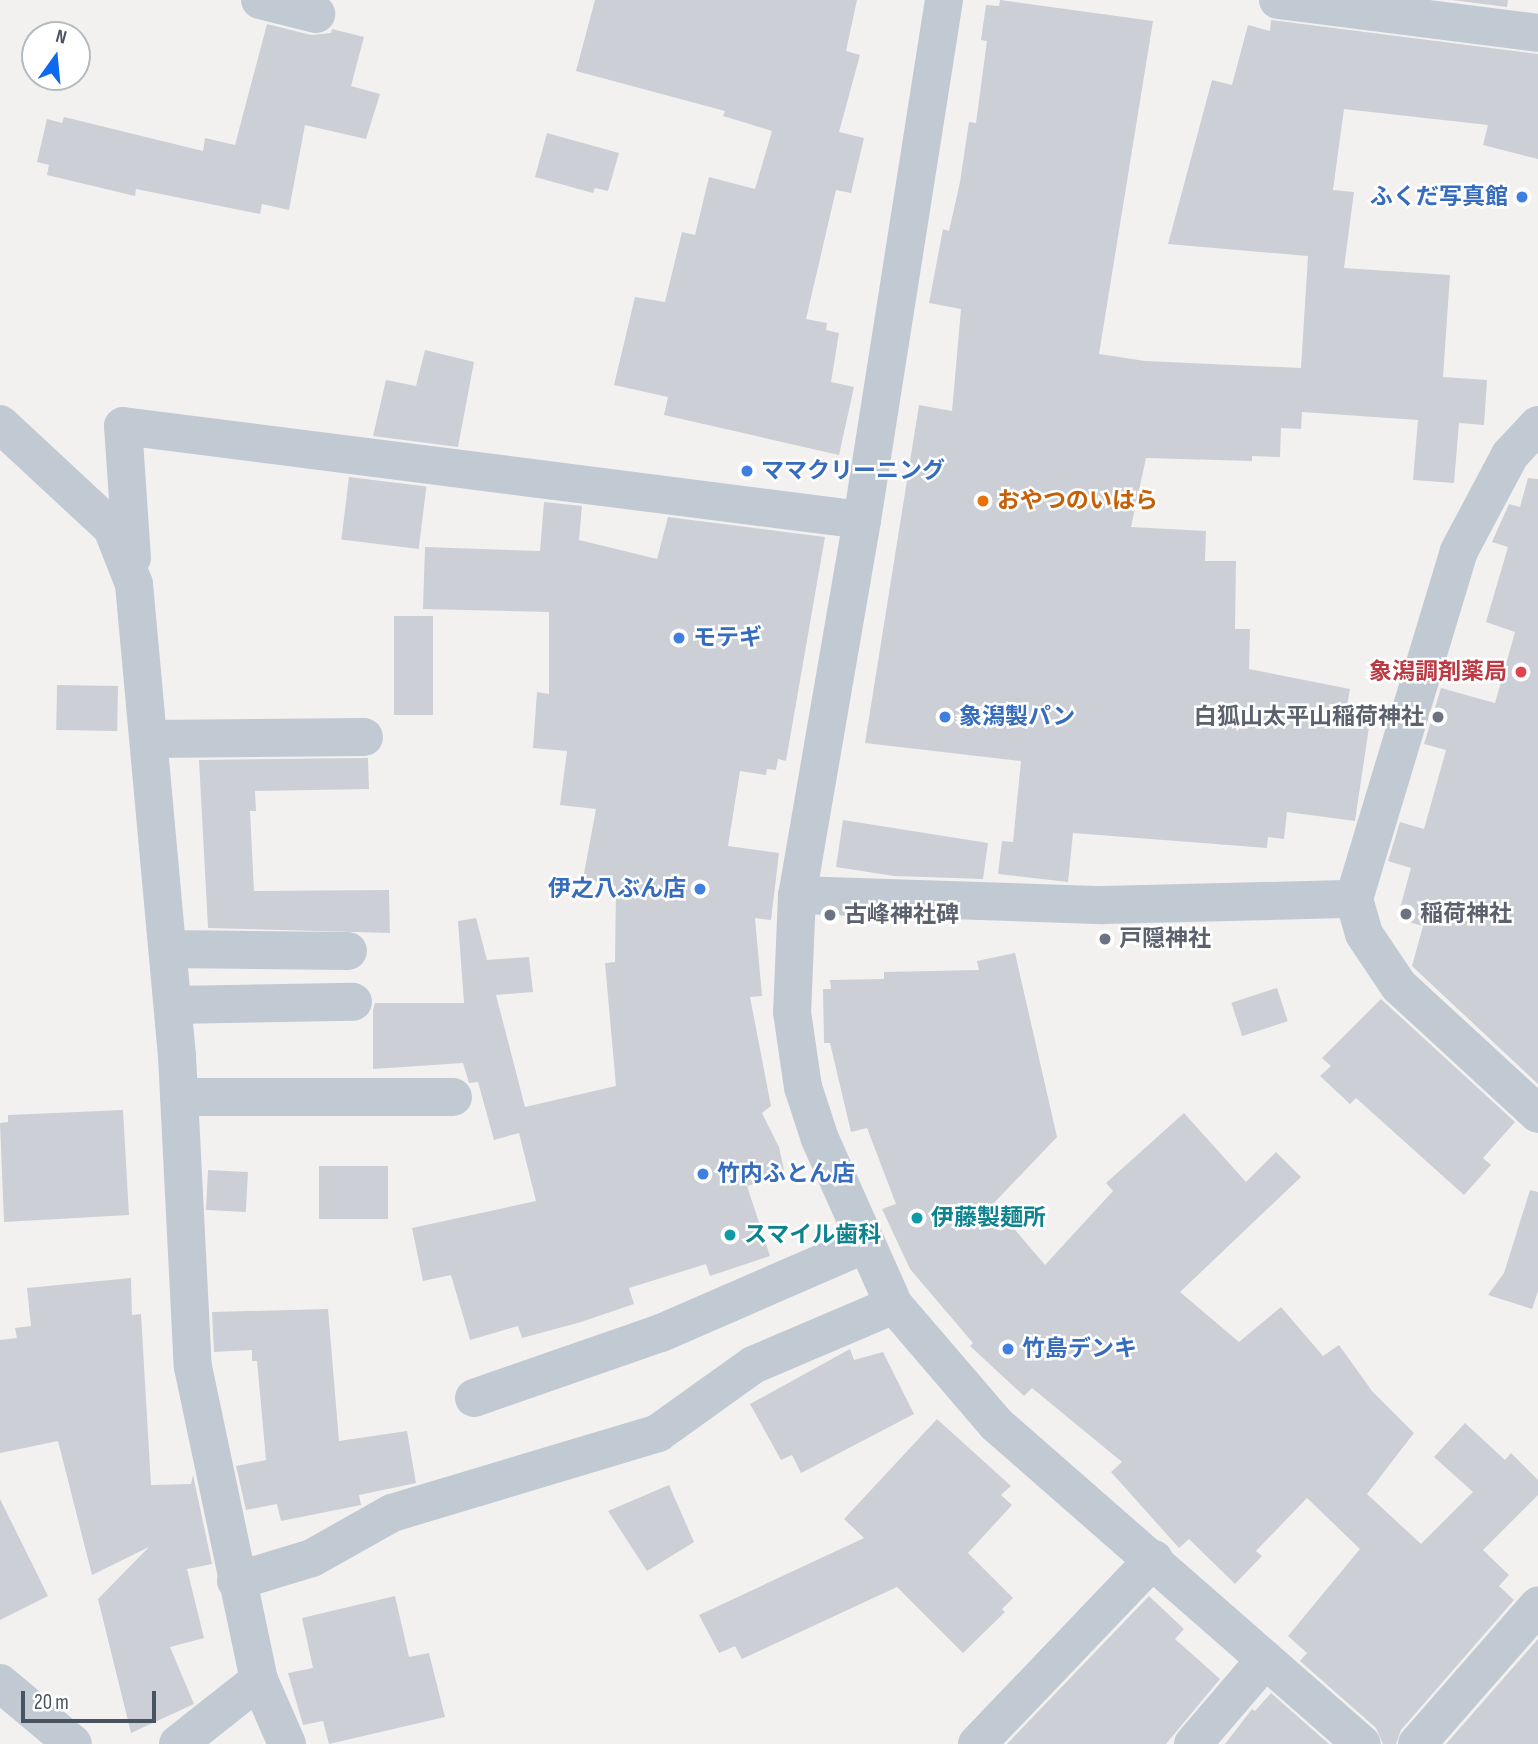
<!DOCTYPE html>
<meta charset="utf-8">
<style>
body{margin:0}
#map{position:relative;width:1538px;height:1744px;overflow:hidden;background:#f3f1f0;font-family:"Sofia Sans Condensed","Noto Sans JP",sans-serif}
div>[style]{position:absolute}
.building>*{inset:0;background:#cccfd6;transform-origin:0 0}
.minor>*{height:38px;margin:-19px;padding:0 19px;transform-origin:19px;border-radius:19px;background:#c1cad3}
.dots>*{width:19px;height:19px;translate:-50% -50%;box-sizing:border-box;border:4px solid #fff;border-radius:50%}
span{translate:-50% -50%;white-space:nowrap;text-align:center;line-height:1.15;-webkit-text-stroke:5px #fff;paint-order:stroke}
.shop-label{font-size:23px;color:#366cbe;font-weight:700}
.right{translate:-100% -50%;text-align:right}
.left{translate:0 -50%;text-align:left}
.food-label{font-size:23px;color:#c56008;font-weight:700}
.health-label{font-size:23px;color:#be3a42;font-weight:700}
.worship-label{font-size:23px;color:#5b616d;font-weight:700}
.culture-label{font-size:23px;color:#0d838f;font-weight:700}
.north{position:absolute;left:21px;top:21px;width:70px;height:70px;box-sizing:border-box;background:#fff;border:2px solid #b5babf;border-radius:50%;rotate:15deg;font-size:19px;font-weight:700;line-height:28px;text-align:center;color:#47535f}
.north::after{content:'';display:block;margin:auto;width:24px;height:32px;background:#0f69ef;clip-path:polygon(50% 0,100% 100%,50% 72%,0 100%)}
.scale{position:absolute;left:21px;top:1691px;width:135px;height:32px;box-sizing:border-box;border:4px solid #47535f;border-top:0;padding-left:9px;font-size:21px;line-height:24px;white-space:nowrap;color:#47535f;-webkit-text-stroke:5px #fff;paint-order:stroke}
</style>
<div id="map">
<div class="building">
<i style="clip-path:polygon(595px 0,857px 0,846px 51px,860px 55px,839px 132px,864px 138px,851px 193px,836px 190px,806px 319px,827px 323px,826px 330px,839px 333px,831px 382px,854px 387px,839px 455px,664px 415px,668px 397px,614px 385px,635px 297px,665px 302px,682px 232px,695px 235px,709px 177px,755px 189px,772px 131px,723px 116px,725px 111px,576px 71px)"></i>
<i style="clip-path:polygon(1000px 0,1153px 21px,1099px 354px,1145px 361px,1301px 368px,1308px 256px,1168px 244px,1212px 80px,1232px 85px,1248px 25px,1270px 31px,1271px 20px,1538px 54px,1538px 159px,1483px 145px,1488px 125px,1344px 109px,1333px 190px,1354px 192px,1344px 268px,1450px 275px,1443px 377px,1487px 380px,1484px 425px,1459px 423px,1454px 483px,1413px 480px,1418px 420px,1302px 412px,1301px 429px,1281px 428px,1280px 457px,1252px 456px,1252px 461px,1146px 458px,1131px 527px,1206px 531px,1205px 561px,1236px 561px,1235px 629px,1250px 629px,1249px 669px,1350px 689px,1344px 723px,1369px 727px,1355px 821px,1287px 812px,1284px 839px,1268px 837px,1267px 848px,1073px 833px,1068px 882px,998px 874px,1002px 841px,1013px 842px,1021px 761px,865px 743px,919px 405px,952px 411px,961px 309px,929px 303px,943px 229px,949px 231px,960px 182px,969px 122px,976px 123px,987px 41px,981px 40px,986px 5px,999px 6px)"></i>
<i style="clip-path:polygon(1452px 0,1508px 0,1507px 7px)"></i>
<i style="clip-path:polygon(267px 24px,311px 35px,331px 33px,332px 29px,364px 37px,351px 86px,380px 94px,366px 139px,305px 125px,289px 210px,262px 204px,260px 214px,136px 189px,135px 196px,47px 175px,49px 165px,37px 162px,47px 119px,62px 123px,64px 117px,203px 151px,205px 138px,235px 145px)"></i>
<i style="clip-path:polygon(547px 133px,619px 153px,608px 191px,595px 188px,593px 193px,535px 177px)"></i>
<i style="clip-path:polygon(425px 350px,474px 362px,458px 447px,373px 436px,386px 380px,416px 386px)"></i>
<i style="left:349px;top:477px;width:78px;height:63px;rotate:7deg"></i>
<i style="clip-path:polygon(1528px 478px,1538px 479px,1538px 1084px,1412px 966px,1423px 926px,1397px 919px,1411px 868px,1388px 861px,1400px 822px,1424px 829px,1446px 750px,1424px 744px,1441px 688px,1495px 703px,1515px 632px,1486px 622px,1508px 547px,1492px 542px,1509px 504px,1520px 507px)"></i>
<i style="clip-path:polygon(544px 502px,582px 506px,579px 540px,657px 559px,668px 517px,825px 537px,786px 761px,778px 759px,776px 770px,767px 769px,766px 775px,740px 771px,728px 846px,779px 853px,771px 920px,755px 918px,762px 996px,750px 997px,771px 1106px,762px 1113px,779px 1147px,785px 1175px,747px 1186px,770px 1256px,710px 1276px,706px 1264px,629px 1288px,634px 1304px,581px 1322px,522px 1338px,518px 1326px,470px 1340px,451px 1275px,423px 1281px,412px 1228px,536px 1201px,519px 1133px,494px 1140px,478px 1082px,469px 1083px,463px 1063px,373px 1069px,373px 1010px,375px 1003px,464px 1003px,458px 921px,476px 918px,487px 960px,529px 957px,533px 992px,496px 995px,525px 1107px,616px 1086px,605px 963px,615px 962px,616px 886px,583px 879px,596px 809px,560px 805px,567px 751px,533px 748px,537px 692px,549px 694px,549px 612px,423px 609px,425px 547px,540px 551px)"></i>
<i style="left:394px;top:616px;width:39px;height:99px"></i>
<i style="left:57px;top:685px;width:61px;height:45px;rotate:1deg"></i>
<i style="clip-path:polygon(368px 758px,369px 789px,255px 791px,256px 811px,250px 811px,254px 891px,389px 890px,390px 933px,208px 928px,199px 760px)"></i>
<i style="clip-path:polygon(843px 820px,988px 843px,983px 879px,894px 876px,836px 867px)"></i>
<i style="clip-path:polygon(1015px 953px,1057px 1137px,993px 1204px,1045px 1265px,1113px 1191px,1106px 1183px,1184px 1113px,1246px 1182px,1276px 1152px,1301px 1177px,1180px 1292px,1239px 1342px,1281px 1307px,1323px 1356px,1339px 1345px,1372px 1391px,1414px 1433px,1367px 1494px,1421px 1544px,1473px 1492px,1434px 1457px,1465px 1423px,1505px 1460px,1511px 1453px,1538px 1480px,1538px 1495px,1483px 1550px,1509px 1575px,1499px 1586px,1514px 1600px,1401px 1730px,1396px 1744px,1383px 1744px,1376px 1728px,1300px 1661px,1307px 1653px,1288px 1636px,1360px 1549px,1307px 1498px,1256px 1551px,1262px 1556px,1235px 1584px,1189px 1539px,1179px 1548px,1111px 1472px,1122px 1462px,1032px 1388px,1024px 1396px,970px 1346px,973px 1343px,910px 1269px,882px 1209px,896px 1204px,867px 1128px,851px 1132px,830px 1043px,824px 1043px,823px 989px,831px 989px,830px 980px,884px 979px,884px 972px,979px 970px,977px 961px)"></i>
<i style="left:1277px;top:988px;width:35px;height:48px;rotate:72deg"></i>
<i style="clip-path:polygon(1381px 999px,1515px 1122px,1483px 1158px,1491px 1165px,1464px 1195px,1356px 1098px,1350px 1104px,1320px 1076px,1331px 1066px,1322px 1058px)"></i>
<i style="clip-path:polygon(123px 1110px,129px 1215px,4px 1222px,0 1123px,8px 1122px,8px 1115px)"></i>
<i style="left:319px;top:1166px;width:69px;height:53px"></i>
<i style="left:208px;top:1170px;width:40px;height:40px;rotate:3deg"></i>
<i style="clip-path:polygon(1530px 1190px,1538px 1192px,1538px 1291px,1532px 1309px,1488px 1295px,1504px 1273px)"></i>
<i style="clip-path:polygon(131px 1278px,132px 1315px,141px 1314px,151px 1485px,191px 1484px,193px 1475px,212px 1564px,187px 1569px,204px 1638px,170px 1647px,194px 1704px,131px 1733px,98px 1599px,149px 1547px,92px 1575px,58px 1441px,0 1453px,0 1340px,17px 1338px,15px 1328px,31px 1326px,27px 1288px)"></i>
<i style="clip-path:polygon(328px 1309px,339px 1441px,407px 1431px,416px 1483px,359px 1495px,361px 1505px,281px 1521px,277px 1504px,246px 1510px,236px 1466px,266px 1460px,257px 1361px,252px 1361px,252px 1350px,214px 1352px,212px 1312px)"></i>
<i style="clip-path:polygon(850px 1349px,854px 1360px,883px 1352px,914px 1414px,801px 1473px,792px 1455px,781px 1460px,750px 1404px)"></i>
<i style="clip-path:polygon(937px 1419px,1011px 1486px,1001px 1495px,1012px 1505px,968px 1553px,1013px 1598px,1002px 1609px,1005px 1612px,963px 1653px,897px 1587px,742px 1659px,735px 1646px,719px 1653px,699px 1615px,864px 1538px,844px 1519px)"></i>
<i style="clip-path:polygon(669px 1485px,694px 1542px,647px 1571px,608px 1511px)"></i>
<i style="clip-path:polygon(0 1499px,48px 1596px,0 1620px)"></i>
<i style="clip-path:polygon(395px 1596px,409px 1657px,429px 1653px,445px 1717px,329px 1744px,323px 1721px,303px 1725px,288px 1673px,313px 1668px,302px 1618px)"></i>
<i style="clip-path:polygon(1149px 1596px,1184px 1629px,1175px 1639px,1220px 1679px,1166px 1744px,1007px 1744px)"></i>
<i style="clip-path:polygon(1538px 1639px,1538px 1744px,1446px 1744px)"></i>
<i style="clip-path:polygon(1271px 1693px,1329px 1744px,1225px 1744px,1252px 1709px,1255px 1711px)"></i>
</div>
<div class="minor">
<i style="left:260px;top:0;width:58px;rotate:14deg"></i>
<i style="left:944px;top:0;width:526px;rotate:98.96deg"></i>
<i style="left:862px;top:520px;width:381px;rotate:99.8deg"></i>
<i style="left:797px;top:895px;width:117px;rotate:92.4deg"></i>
<i style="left:792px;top:1012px;width:76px;rotate:81.7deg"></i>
<i style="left:803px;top:1087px;width:55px;rotate:71.9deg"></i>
<i style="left:820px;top:1139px;width:182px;rotate:66deg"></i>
<i style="left:894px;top:1305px;width:157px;rotate:49.4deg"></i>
<i style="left:996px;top:1424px;width:486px;rotate:41.2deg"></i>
<i style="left:1278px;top:0;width:262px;rotate:7.2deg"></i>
<i style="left:0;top:424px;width:153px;rotate:42.9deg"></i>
<i style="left:112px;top:528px;width:60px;rotate:68.6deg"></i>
<i style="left:134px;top:584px;width:474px;rotate:84.8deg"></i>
<i style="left:177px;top:1056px;width:311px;rotate:87.1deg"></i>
<i style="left:193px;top:1367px;width:320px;rotate:78.1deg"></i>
<i style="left:259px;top:1680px;width:70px;rotate:66.4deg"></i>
<i style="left:1538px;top:425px;width:41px;rotate:133deg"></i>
<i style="left:1510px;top:455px;width:109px;rotate:118deg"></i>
<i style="left:1459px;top:551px;width:363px;rotate:106.8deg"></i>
<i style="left:1354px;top:899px;width:36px;rotate:74deg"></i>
<i style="left:1364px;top:934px;width:63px;rotate:56.1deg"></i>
<i style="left:1399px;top:986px;width:189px;rotate:42.6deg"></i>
<i style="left:132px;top:558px;width:132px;rotate:-93.9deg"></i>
<i style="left:123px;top:426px;width:745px;rotate:7.25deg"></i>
<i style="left:149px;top:739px;width:215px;rotate:-0.5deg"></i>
<i style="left:797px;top:895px;width:306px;rotate:1.9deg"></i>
<i style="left:1103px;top:905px;width:251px;rotate:-1.4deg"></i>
<i style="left:168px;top:949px;width:180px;rotate:0.6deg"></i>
<i style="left:173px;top:1005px;width:180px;rotate:-1deg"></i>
<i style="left:179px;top:1097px;width:274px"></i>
<i style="left:474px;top:1398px;width:198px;rotate:-19.2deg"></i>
<i style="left:661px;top:1333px;width:223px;rotate:-23.5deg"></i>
<i style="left:236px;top:1581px;width:79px;rotate:-16.8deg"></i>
<i style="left:312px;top:1558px;width:92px;rotate:-29.4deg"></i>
<i style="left:392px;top:1513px;width:278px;rotate:-16.7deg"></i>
<i style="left:658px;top:1433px;width:117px;rotate:-35.6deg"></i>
<i style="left:753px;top:1365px;width:153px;rotate:-23.1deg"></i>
<i style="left:0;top:1683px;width:95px;rotate:39.9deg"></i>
<i style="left:178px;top:1744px;width:103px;rotate:-38.3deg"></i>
<i style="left:977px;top:1744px;width:256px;rotate:-46.3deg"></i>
<i style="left:1193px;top:1744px;width:111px;rotate:-49.4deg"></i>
<i style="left:1417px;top:1744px;width:184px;rotate:-48.8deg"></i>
</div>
<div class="dots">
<i style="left:1522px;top:197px;background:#3f7fe0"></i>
<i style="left:747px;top:471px;background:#3f7fe0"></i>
<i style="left:983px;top:501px;background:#e8710a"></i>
<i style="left:679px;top:638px;background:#3f7fe0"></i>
<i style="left:1521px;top:672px;background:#e0444e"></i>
<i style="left:945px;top:717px;background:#3f7fe0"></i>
<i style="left:1438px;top:717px;background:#6b7280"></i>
<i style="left:700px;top:889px;background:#3f7fe0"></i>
<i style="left:1406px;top:914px;background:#6b7280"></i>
<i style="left:830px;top:915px;background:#6b7280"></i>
<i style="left:1105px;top:939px;background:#6b7280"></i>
<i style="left:703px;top:1174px;background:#3f7fe0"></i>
<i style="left:917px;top:1218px;background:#0f9aa8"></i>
<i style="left:730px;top:1235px;background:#0f9aa8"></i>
<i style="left:1008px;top:1349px;background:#3f7fe0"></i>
</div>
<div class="shop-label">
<span class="right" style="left:1508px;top:197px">ふくだ写真館</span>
<span class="left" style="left:761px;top:471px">ママクリーニング</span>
<span class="left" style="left:693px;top:638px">モテギ</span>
<span class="left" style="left:959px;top:717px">象潟製パン</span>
<span class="right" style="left:686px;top:889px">伊之八ぶん店</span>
<span class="left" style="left:717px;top:1174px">竹内ふとん店</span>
<span class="left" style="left:1022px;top:1349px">竹島デンキ</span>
</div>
<div class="food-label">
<span class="left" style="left:997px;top:501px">おやつのいはら</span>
</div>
<div class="health-label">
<span class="right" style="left:1507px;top:672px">象潟調剤薬局</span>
</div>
<div class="worship-label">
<span class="right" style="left:1424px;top:717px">白狐山太平山稲荷神社</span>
<span class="left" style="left:1420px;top:914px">稲荷神社</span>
<span class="left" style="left:844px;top:915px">古峰神社碑</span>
<span class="left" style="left:1119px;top:939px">戸隠神社</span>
</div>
<div class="culture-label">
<span class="left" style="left:931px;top:1218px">伊藤製麺所</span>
<span class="left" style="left:744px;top:1235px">スマイル歯科</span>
</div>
<div class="north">N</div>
<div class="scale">20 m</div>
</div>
